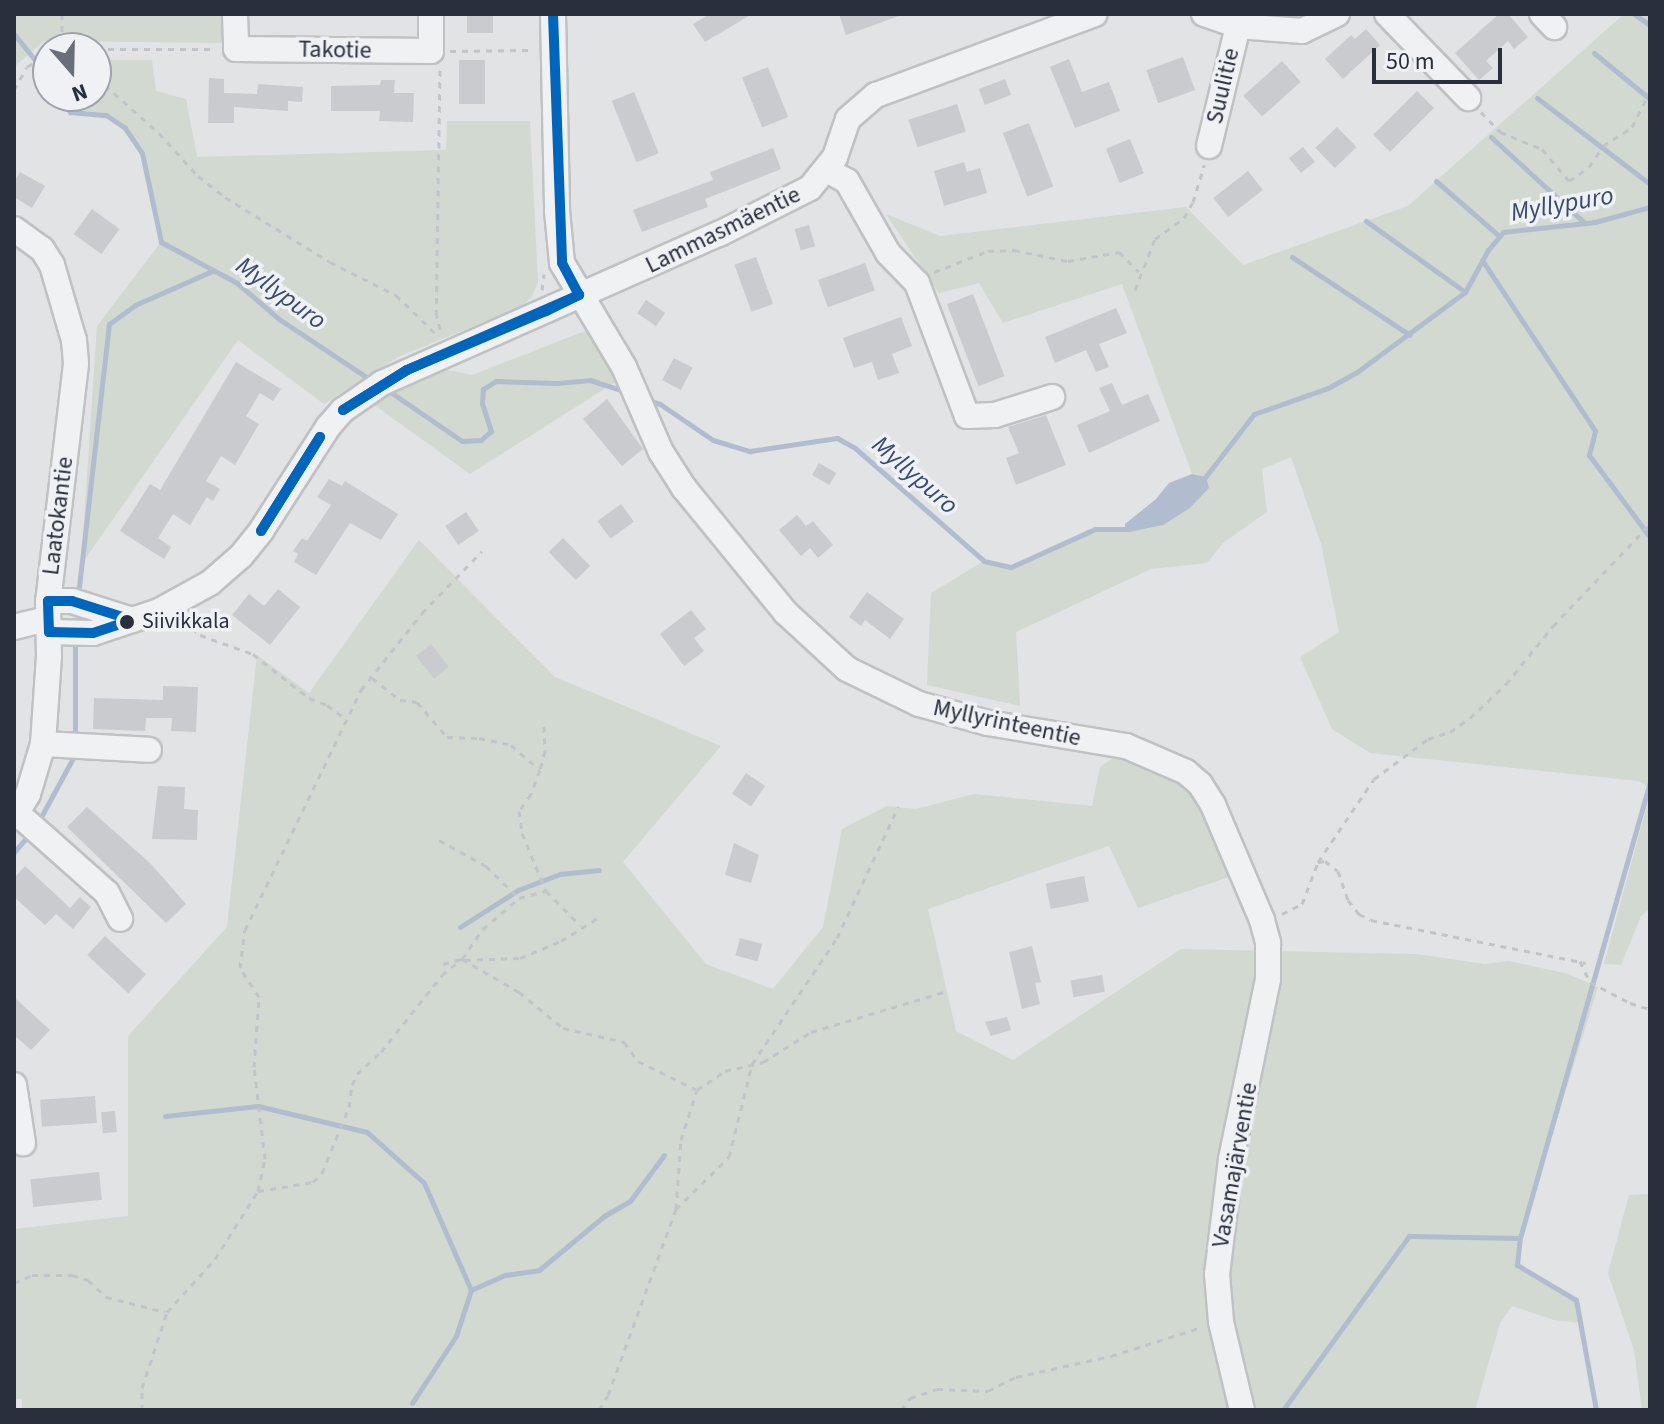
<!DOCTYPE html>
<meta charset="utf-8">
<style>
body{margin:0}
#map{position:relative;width:1664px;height:1424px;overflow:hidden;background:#e1e3e5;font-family:"Source Sans 3",sans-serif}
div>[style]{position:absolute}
.green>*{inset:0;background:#d1d9d1}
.water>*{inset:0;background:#b1bdcf}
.stream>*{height:5px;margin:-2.5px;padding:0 2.5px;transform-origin:2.5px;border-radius:2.5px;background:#b1bdcf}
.building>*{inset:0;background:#c9cbce;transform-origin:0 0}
.path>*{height:3px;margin-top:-1.5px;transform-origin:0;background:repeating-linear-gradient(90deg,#c3c4c9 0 6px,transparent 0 12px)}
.roads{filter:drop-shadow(2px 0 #bfc1c3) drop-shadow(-2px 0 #bfc1c3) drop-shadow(0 2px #bfc1c3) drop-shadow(0 -2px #bfc1c3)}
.minor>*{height:24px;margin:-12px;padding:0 12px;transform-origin:12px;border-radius:12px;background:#f0f1f3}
.bus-1>*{height:10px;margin:-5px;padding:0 5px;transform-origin:5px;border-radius:5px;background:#0065bd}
.dots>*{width:22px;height:22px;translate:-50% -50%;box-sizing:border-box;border:4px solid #eff1f5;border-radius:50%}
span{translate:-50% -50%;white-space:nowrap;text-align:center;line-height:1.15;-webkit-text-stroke:7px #eff1f5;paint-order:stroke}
.bus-label{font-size:22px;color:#292f3d}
.left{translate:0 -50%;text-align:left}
.street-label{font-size:24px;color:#292f3d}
.water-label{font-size:26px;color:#374b6e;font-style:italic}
.frame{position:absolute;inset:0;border:16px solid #292f3d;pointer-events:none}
.north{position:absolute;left:32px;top:32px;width:80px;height:80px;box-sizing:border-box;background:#eff1f5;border:2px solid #a0a3ab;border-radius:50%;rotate:160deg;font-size:22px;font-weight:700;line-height:32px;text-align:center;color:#292f3d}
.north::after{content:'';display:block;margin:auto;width:28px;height:36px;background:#696e78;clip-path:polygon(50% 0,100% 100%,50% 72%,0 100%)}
.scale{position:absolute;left:1372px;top:48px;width:130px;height:36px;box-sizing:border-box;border:4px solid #292f3d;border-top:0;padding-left:10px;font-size:24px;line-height:28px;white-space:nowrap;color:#292f3d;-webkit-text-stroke:6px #eff1f5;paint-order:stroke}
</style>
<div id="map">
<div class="green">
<i style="clip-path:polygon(14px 14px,226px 14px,227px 43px,44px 41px,14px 67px)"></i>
<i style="clip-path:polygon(1624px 14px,1650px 14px,1650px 788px,1639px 781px,1370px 753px,1332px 729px,1300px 657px,1339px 632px,1321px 544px,1291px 457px,1262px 469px,1267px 512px,1223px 543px,1207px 563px,1151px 569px,1016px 632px,1020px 706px,927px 685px,931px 593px,984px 561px,1011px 567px,1095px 529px,1129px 532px,1200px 475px,1192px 474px,1122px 284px,1003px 323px,979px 283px,939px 293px,886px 214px,940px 236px,1186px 207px,1243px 265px,1408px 206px)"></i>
<i style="clip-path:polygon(96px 60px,152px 60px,156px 91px,186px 99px,197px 157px,446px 150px,447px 121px,530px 121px,538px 282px,532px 296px,522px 306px,398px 357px,324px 404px,238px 340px,81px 565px,97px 326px,161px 242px,142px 153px,125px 128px,106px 115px,70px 112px,60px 96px,96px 96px)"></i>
<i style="clip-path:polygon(585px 331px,620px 379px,470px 474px,373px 404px,439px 368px,472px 375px)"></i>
<i style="clip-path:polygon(419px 540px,555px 677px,721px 746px,623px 862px,706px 964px,773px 989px,823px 927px,842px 829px,887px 806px,916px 809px,974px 794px,1092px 806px,1100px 767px,1120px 753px,1189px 786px,1210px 817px,1232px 876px,1138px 908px,1109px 846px,928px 909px,956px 1031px,1013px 1060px,1181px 949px,1416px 954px,1485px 964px,1509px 961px,1568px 974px,1598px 987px,1520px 1238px,1517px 1265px,1576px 1300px,1581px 1323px,1554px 1320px,1512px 1306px,1500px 1323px,1475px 1410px,22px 1410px,22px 1399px,14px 1399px,14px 1229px,128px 1216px,128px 1036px,227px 927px,257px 655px,309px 693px)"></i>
<i style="clip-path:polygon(1650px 794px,1650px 909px,1641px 916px,1621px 965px,1604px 964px)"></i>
<i style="clip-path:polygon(1650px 1194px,1650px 1410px,1642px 1410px,1634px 1350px,1608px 1273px,1629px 1195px)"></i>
</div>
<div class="water">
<i style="clip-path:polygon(1192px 474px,1206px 477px,1209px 488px,1190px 508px,1163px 525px,1129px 532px,1125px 529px,1125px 524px,1156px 499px,1169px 483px)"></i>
</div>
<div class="stream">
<i style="left:1634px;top:14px;width:19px;rotate:35deg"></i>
<i style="left:14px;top:34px;width:54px;rotate:51deg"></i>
<i style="left:1594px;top:53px;width:72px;rotate:39.4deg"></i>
<i style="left:60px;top:96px;width:19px;rotate:58deg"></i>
<i style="left:70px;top:112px;width:36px;rotate:5deg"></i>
<i style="left:106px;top:115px;width:23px;rotate:34deg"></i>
<i style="left:125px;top:128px;width:30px;rotate:56deg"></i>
<i style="left:142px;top:153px;width:91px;rotate:77.9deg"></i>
<i style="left:161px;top:242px;width:86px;rotate:28.3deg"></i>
<i style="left:237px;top:283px;width:55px;rotate:40.6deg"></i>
<i style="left:279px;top:319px;width:114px;rotate:33.6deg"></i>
<i style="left:1537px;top:98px;width:142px;rotate:37.3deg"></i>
<i style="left:1491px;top:137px;width:127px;rotate:42.5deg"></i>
<i style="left:1436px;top:181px;width:84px;rotate:41.1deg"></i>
<i style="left:1366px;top:221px;width:122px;rotate:35.6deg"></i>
<i style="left:1292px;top:257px;width:141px;rotate:33.5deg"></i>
<i style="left:1482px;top:260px;width:205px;rotate:56.5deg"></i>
<i style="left:1595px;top:431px;width:25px;rotate:104deg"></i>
<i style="left:1589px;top:455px;width:102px;rotate:53.4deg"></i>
<i style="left:386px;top:389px;width:92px;rotate:34.4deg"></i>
<i style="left:462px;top:441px;width:19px;rotate:-3deg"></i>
<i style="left:481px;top:440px;width:13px;rotate:-42deg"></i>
<i style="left:491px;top:431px;width:29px;rotate:-108deg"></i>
<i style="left:482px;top:403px;width:14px;rotate:-86deg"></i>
<i style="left:483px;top:389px;width:15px;rotate:-32deg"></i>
<i style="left:496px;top:381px;width:61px;rotate:1.9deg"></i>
<i style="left:557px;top:383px;width:33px;rotate:-5deg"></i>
<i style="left:590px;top:380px;width:40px;rotate:18deg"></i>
<i style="left:648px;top:400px;width:13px;rotate:18deg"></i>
<i style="left:660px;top:404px;width:64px;rotate:34.2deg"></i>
<i style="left:713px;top:440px;width:39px;rotate:17deg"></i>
<i style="left:750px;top:451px;width:88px;rotate:-8.5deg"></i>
<i style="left:837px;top:438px;width:21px;rotate:29deg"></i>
<i style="left:855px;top:448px;width:171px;rotate:41.2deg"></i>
<i style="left:984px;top:561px;width:28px;rotate:13deg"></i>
<i style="left:1011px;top:567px;width:92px;rotate:-24.3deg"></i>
<i style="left:1095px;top:529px;width:34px"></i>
<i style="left:1203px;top:480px;width:83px;rotate:-52.3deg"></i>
<i style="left:1254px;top:414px;width:78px;rotate:-19.4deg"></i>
<i style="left:1328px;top:388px;width:33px;rotate:-29deg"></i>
<i style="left:1357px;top:372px;width:134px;rotate:-36.5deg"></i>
<i style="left:1465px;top:292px;width:48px;rotate:-61.3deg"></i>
<i style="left:1488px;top:250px;width:23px;rotate:-50deg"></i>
<i style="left:1503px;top:232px;width:93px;rotate:-6.2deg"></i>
<i style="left:1595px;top:222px;width:57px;rotate:-15.3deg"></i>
<i style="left:79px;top:587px;width:265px;rotate:-83.5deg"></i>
<i style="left:109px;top:324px;width:32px;rotate:-36deg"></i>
<i style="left:135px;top:305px;width:84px;rotate:-23.8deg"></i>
<i style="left:75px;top:734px;width:90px;rotate:-90deg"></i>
<i style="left:41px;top:817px;width:67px;rotate:-61.5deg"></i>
<i style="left:14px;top:852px;width:20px;rotate:-49deg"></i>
<i style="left:460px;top:927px;width:69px;rotate:-32.5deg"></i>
<i style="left:518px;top:890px;width:45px;rotate:-20.9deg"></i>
<i style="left:560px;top:874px;width:39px;rotate:-6deg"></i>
<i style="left:165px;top:1116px;width:94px;rotate:-6.1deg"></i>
<i style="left:258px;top:1106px;width:112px;rotate:13.4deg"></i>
<i style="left:367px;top:1132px;width:76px;rotate:41.8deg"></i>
<i style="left:424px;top:1183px;width:117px;rotate:66.3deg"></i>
<i style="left:471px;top:1290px;width:48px;rotate:108.1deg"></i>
<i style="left:456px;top:1336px;width:80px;rotate:123.3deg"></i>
<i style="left:471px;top:1290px;width:37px;rotate:-24deg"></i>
<i style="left:505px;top:1275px;width:34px;rotate:-8deg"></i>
<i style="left:539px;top:1270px;width:85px;rotate:-39.7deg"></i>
<i style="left:604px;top:1216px;width:30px;rotate:-30deg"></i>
<i style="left:630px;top:1201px;width:57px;rotate:-53.5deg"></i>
<i style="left:1283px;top:1410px;width:215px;rotate:-54.1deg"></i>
<i style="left:1409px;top:1236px;width:111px;rotate:1deg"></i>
<i style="left:1596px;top:1410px;width:112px;rotate:-100.3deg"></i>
<i style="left:1576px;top:1300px;width:69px;rotate:-149.3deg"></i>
<i style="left:1517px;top:1265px;width:27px;rotate:-84deg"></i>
<i style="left:1520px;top:1238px;width:474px;rotate:-74.1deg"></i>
</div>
<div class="building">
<i style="left:467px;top:14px;width:26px;height:19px"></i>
<i style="clip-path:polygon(710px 14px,752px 14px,705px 42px,693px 24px)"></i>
<i style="clip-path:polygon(839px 14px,899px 14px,899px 16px,846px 35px)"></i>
<i style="clip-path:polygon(1499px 14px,1508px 14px,1528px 37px,1514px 49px,1508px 41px,1486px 61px,1493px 68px,1479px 80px,1455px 53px)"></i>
<i style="clip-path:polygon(1366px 29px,1380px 45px,1343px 79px,1325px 59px,1351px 35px,1355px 39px)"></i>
<i style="left:1183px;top:57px;width:35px;height:39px;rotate:70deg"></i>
<i style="clip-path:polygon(1069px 59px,1082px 92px,1109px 82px,1120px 111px,1075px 128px,1050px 67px)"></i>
<i style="left:459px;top:60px;width:26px;height:44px"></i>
<i style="left:1282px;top:61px;width:28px;height:52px;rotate:48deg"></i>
<i style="left:768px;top:67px;width:54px;height:28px;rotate:68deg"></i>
<i style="clip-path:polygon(209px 78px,224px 79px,224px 93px,257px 94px,258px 84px,303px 87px,302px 102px,288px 101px,288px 111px,234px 107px,234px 123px,208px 123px)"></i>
<i style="left:1005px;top:79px;width:17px;height:28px;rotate:69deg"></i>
<i style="clip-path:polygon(381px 80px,395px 80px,394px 93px,414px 93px,413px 122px,379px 121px,380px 111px,331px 111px,331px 86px,380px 85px)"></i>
<i style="left:1417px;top:91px;width:24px;height:62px;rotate:45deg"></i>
<i style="left:634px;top:92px;width:66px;height:24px;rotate:68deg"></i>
<i style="left:957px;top:104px;width:29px;height:51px;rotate:72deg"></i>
<i style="left:1029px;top:123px;width:68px;height:28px;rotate:69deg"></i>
<i style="left:1337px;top:127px;width:28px;height:30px;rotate:46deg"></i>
<i style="left:1130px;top:139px;width:37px;height:26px;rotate:68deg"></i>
<i style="left:1303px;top:147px;width:19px;height:18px;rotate:51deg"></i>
<i style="clip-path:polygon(773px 148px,781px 169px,705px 199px,708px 207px,642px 232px,633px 210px,713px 180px,710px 172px)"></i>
<i style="clip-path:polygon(964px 162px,967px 172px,980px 168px,987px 193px,944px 206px,934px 171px)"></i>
<i style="left:1248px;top:171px;width:24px;height:44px;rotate:52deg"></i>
<i style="clip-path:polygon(20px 172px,45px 186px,32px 208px,14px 197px,14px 182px)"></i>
<i style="left:92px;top:209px;width:34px;height:31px;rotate:36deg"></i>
<i style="left:809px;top:225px;width:22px;height:15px;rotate:74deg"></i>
<i style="left:756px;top:257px;width:50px;height:23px;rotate:70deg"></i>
<i style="left:865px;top:263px;width:29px;height:50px;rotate:70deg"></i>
<i style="left:973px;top:294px;width:88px;height:28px;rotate:69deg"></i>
<i style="left:646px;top:300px;width:23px;height:16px;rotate:34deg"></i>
<i style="clip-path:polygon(1116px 308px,1127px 333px,1099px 344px,1109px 367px,1096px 372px,1086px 350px,1055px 363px,1045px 337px)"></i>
<i style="clip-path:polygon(901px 317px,912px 346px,892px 354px,899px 373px,878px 380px,872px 362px,854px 368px,843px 338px)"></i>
<i style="left:674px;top:358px;width:21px;height:25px;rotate:28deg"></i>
<i style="clip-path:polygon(236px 362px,281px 389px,273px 401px,260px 393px,246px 416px,259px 424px,235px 465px,221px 456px,206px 481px,220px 489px,213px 501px,207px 497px,190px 525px,173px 514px,158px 538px,171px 547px,164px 559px,120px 531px,150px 484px,160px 490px)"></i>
<i style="clip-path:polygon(1112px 383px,1122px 405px,1148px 394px,1160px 421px,1089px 453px,1077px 425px,1110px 411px,1099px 388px)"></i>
<i style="clip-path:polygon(607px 399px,643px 449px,622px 466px,583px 419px)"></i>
<i style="clip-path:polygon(1046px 415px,1066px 465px,1016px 485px,1006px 458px,1019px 453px,1008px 427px)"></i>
<i style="left:819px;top:463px;width:20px;height:14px;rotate:30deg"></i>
<i style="clip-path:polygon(329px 479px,342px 486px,345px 481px,398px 514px,381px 540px,350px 523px,316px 575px,294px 562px,298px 554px,293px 551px,302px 538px,307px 541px,331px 505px,317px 497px)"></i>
<i style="left:621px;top:504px;width:22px;height:29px;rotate:54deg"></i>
<i style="left:466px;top:512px;width:23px;height:25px;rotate:56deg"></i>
<i style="clip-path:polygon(797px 515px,806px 526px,813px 521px,833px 545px,818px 558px,810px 548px,801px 556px,779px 530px)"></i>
<i style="left:563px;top:538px;width:39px;height:20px;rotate:46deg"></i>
<i style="clip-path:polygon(278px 589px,300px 607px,270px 645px,232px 615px,249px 594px,264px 606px)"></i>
<i style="clip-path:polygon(867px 592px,904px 619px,890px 639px,865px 620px,861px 626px,849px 617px)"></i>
<i style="clip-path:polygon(691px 610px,706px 629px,694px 638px,704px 651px,684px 666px,660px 634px)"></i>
<i style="left:431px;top:644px;width:29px;height:19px;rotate:52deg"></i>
<i style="clip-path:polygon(163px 686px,198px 687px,196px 732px,171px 731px,172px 718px,146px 718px,145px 731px,93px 729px,94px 698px,163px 700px)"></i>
<i style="left:746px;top:773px;width:23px;height:25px;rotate:34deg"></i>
<i style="clip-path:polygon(158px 786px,185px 787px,184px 809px,198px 810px,197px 840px,152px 839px)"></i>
<i style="clip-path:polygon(87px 807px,151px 864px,186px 904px,166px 923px,67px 827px)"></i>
<i style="clip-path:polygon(734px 843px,759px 855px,751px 883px,725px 875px)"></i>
<i style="clip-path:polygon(25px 866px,70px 908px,80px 897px,91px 907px,73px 929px,56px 914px,45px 925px,14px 897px,14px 878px)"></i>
<i style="left:1084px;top:876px;width:26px;height:39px;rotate:79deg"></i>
<i style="left:105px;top:936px;width:56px;height:26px;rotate:43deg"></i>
<i style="left:740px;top:938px;width:23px;height:18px;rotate:15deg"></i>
<i style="clip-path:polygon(1032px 946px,1041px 982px,1035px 983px,1040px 1004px,1022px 1009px,1009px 952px)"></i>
<i style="left:1102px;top:975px;width:17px;height:32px;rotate:80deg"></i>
<i style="clip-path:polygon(14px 997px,50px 1030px,31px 1050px,14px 1035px)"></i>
<i style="clip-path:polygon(1007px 1017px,1011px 1030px,991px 1036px,985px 1022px)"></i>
<i style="left:95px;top:1096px;width:27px;height:55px;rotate:86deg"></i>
<i style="left:115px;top:1111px;width:21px;height:14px;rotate:85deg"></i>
<i style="left:99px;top:1172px;width:28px;height:69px;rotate:84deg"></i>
</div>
<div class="path">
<i style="left:62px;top:14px;width:34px;rotate:90deg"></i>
<i style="left:63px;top:47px;width:16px;rotate:4deg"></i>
<i style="left:96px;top:49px;width:120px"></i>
<i style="left:450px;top:51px;width:84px;rotate:-0.7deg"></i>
<i style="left:440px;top:70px;width:242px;rotate:90.9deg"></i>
<i style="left:436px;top:312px;width:23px;rotate:77deg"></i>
<i style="left:96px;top:77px;width:84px;rotate:41.6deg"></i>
<i style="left:159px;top:133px;width:58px;rotate:47.8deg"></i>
<i style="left:198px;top:176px;width:34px;rotate:38deg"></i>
<i style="left:225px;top:197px;width:123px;rotate:31.8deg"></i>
<i style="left:330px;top:262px;width:74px;rotate:26.6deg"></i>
<i style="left:396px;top:295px;width:59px;rotate:44.3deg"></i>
<i style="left:14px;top:90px;width:26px;rotate:-61deg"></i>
<i style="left:27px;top:67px;width:25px;rotate:-32deg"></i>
<i style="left:1481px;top:112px;width:28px;rotate:46deg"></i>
<i style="left:1500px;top:132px;width:45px;rotate:22deg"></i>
<i style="left:1542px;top:149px;width:42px;rotate:49.8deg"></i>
<i style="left:1569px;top:181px;width:24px;rotate:-35deg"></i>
<i style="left:1589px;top:167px;width:25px;rotate:-56deg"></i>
<i style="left:1603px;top:146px;width:35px;rotate:-33deg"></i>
<i style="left:1632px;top:127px;width:39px;rotate:-63deg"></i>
<i style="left:934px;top:272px;width:58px;rotate:-21.3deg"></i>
<i style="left:988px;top:251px;width:26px;rotate:-2deg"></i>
<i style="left:1014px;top:250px;width:55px;rotate:11.5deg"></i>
<i style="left:1068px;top:261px;width:52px;rotate:-10deg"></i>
<i style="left:1119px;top:252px;width:28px;rotate:45deg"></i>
<i style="left:542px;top:290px;width:16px;rotate:-83deg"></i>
<i style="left:1135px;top:290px;width:55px;rotate:-68.6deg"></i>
<i style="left:1155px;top:239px;width:36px;rotate:-36deg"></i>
<i style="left:1184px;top:218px;width:18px;rotate:-61deg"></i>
<i style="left:1193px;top:202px;width:39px;rotate:-73deg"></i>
<i style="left:183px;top:620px;width:23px;rotate:41deg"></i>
<i style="left:200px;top:635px;width:56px;rotate:19.7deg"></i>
<i style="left:253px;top:654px;width:71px;rotate:38.2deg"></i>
<i style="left:309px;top:698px;width:19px;rotate:21deg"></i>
<i style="left:327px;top:705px;width:22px;rotate:36deg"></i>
<i style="left:372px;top:678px;width:36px;rotate:38deg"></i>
<i style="left:400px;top:700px;width:17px;rotate:7deg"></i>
<i style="left:417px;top:702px;width:46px;rotate:49.4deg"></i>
<i style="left:447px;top:737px;width:32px;rotate:2deg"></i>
<i style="left:479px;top:738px;width:33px;rotate:12deg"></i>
<i style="left:511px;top:745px;width:37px;rotate:41deg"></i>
<i style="left:544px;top:726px;width:25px;rotate:88deg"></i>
<i style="left:545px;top:751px;width:20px;rotate:105deg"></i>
<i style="left:540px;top:770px;width:26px;rotate:111deg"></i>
<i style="left:531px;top:794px;width:21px;rotate:125deg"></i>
<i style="left:519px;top:811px;width:22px;rotate:82deg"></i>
<i style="left:522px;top:833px;width:63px;rotate:67.5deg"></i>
<i style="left:546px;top:891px;width:49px;rotate:45deg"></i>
<i style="left:439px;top:840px;width:54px;rotate:29deg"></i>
<i style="left:486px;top:866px;width:46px;rotate:44.1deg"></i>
<i style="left:1318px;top:862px;width:7px;rotate:-8deg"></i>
<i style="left:1325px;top:861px;width:16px;rotate:38deg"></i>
<i style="left:1338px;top:871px;width:31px;rotate:71deg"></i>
<i style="left:1348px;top:900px;width:18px;rotate:52deg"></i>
<i style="left:1359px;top:914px;width:13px;rotate:27deg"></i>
<i style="left:1371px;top:920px;width:219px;rotate:11.3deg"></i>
<i style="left:1282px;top:914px;width:22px;rotate:-27deg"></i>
<i style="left:1302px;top:904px;width:45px;rotate:-69.1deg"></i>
<i style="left:1318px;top:862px;width:100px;rotate:-56deg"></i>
<i style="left:1374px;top:779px;width:67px;rotate:-36.5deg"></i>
<i style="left:1428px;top:739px;width:23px;rotate:-18deg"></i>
<i style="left:1450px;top:732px;width:24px;rotate:-35deg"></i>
<i style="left:1470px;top:718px;width:50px;rotate:-43.4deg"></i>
<i style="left:1506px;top:684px;width:75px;rotate:-51deg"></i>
<i style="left:1553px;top:626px;width:141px;rotate:-46.4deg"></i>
<i style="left:465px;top:960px;width:55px;rotate:-2.1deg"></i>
<i style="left:520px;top:958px;width:44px;rotate:-22.5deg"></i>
<i style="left:561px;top:941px;width:47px;rotate:-32deg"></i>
<i style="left:1580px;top:961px;width:23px;rotate:65deg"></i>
<i style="left:1590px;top:982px;width:45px;rotate:27.7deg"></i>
<i style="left:1630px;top:1003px;width:21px;rotate:17deg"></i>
<i style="left:443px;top:964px;width:20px;rotate:-15deg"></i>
<i style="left:462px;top:959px;width:66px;rotate:30.1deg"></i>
<i style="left:519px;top:992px;width:57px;rotate:39.3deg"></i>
<i style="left:563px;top:1028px;width:63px;rotate:12.9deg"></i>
<i style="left:624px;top:1042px;width:24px;rotate:54deg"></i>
<i style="left:638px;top:1061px;width:64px;rotate:26.2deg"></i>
<i style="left:258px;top:1191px;width:56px;rotate:-9.3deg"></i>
<i style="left:313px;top:1182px;width:13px;rotate:-45deg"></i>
<i style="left:322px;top:1173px;width:71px;rotate:-67.8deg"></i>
<i style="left:349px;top:1107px;width:22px;rotate:-82deg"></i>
<i style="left:352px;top:1085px;width:12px;rotate:-66deg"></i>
<i style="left:357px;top:1074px;width:33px;rotate:-43deg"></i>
<i style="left:381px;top:1052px;width:98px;rotate:-51.6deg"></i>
<i style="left:442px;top:975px;width:26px;rotate:-39deg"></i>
<i style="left:462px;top:959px;width:37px;rotate:-55deg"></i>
<i style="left:483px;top:929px;width:48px;rotate:-40.7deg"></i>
<i style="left:519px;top:898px;width:28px;rotate:-15deg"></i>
<i style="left:676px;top:1209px;width:74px;rotate:-44.5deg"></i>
<i style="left:729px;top:1157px;width:96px;rotate:-76.1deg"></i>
<i style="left:752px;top:1064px;width:152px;rotate:-56deg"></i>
<i style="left:837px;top:938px;width:145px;rotate:-65deg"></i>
<i style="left:14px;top:1283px;width:20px;rotate:-24deg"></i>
<i style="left:32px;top:1275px;width:40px"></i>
<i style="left:72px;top:1275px;width:17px;rotate:17deg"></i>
<i style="left:88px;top:1280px;width:25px;rotate:43deg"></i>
<i style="left:106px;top:1297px;width:61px;rotate:14.3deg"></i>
<i style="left:142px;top:1410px;width:22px;rotate:-90deg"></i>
<i style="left:142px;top:1388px;width:80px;rotate:-71.8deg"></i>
<i style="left:167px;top:1312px;width:72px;rotate:-47.8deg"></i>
<i style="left:215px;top:1259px;width:80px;rotate:-57.7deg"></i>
<i style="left:258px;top:1191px;width:33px;rotate:-78deg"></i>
<i style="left:265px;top:1159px;width:93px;rotate:-96.8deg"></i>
<i style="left:254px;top:1067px;width:70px;rotate:-85.9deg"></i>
<i style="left:259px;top:997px;width:35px;rotate:-123deg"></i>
<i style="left:240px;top:968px;width:38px;rotate:-83deg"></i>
<i style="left:245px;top:930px;width:267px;rotate:-64.2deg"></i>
<i style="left:361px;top:690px;width:98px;rotate:-51.6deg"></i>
<i style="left:422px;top:613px;width:86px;rotate:-45.9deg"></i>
<i style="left:599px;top:1410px;width:17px;rotate:-59deg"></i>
<i style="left:608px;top:1395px;width:198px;rotate:-69.9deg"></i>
<i style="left:676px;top:1209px;width:69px;rotate:-85.9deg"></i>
<i style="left:681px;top:1140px;width:52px;rotate:-72.3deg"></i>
<i style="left:697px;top:1090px;width:34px;rotate:-34deg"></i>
<i style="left:725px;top:1071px;width:39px;rotate:-13deg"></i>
<i style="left:763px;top:1062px;width:57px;rotate:-32deg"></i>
<i style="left:811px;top:1032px;width:142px;rotate:-16.8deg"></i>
<i style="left:901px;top:1410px;width:15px;rotate:-53deg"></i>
<i style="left:910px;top:1398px;width:28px;rotate:-18deg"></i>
<i style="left:937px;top:1389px;width:51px;rotate:2.2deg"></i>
<i style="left:988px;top:1391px;width:31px;rotate:-27deg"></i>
<i style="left:1016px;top:1377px;width:97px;rotate:-12.5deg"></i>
<i style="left:1111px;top:1356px;width:96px;rotate:-17.7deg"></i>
</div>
<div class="roads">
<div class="minor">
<i style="left:235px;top:14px;width:35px;rotate:88deg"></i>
<i style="left:236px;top:49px;width:195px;rotate:0.6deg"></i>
<i style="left:431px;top:51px;width:37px;rotate:-90deg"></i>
<i style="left:553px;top:14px;width:197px;rotate:88.8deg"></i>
<i style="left:557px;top:211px;width:52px;rotate:84.5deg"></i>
<i style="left:562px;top:263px;width:121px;rotate:59.2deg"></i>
<i style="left:624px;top:367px;width:93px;rotate:66.5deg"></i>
<i style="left:661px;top:452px;width:43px;rotate:57.4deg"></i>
<i style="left:684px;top:488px;width:160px;rotate:50.8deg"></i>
<i style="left:785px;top:612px;width:84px;rotate:42.6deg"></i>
<i style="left:847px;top:669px;width:80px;rotate:25.9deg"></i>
<i style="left:919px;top:704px;width:72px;rotate:15.4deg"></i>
<i style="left:988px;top:723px;width:140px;rotate:9.5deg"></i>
<i style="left:1126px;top:746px;width:65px;rotate:23.4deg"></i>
<i style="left:1186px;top:772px;width:18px;rotate:41deg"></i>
<i style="left:1200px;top:784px;width:25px;rotate:58deg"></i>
<i style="left:1213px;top:805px;width:125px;rotate:66.9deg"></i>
<i style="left:1262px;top:920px;width:24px;rotate:75deg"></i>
<i style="left:1268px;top:943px;width:36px;rotate:90deg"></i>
<i style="left:1268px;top:979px;width:184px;rotate:101.6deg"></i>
<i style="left:1231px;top:1159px;width:116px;rotate:96.9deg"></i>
<i style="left:1217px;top:1274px;width:48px;rotate:85.2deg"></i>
<i style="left:1221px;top:1322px;width:90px;rotate:76.6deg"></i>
<i style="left:1204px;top:14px;width:36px;rotate:19deg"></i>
<i style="left:1238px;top:26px;width:64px;rotate:4.5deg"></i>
<i style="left:1302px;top:31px;width:39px;rotate:-26deg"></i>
<i style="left:1387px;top:14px;width:117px;rotate:46deg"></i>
<i style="left:1542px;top:14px;width:18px;rotate:47deg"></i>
<i style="left:1209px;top:146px;width:123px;rotate:-76.4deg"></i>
<i style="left:827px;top:170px;width:23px;rotate:29deg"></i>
<i style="left:847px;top:181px;width:83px;rotate:60.3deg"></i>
<i style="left:888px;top:253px;width:42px;rotate:46deg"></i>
<i style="left:917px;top:283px;width:142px;rotate:69.4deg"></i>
<i style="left:967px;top:416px;width:28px;rotate:-2deg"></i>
<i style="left:995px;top:415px;width:60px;rotate:-17.5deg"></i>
<i style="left:14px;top:229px;width:34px;rotate:36deg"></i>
<i style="left:42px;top:249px;width:19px;rotate:58deg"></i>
<i style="left:52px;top:265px;width:78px;rotate:73.7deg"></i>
<i style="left:74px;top:340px;width:24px;rotate:85deg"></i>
<i style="left:76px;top:364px;width:239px;rotate:96.7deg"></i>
<i style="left:48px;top:601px;width:55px;rotate:89deg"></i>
<i style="left:49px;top:656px;width:88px;rotate:93.9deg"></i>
<i style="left:43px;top:744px;width:52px;rotate:106.7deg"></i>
<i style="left:28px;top:794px;width:27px;rotate:121deg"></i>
<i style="left:48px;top:601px;width:24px"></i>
<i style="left:72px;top:601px;width:63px;rotate:17.6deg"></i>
<i style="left:14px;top:627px;width:34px;rotate:-14deg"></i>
<i style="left:49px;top:632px;width:44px;rotate:1.3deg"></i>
<i style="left:93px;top:633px;width:70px;rotate:-18.4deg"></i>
<i style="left:159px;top:611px;width:58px;rotate:-28.8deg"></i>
<i style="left:210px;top:583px;width:41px;rotate:-41.1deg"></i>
<i style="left:241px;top:556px;width:32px;rotate:-51deg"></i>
<i style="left:261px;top:531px;width:124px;rotate:-57.2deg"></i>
<i style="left:328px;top:427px;width:23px;rotate:-49deg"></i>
<i style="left:343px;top:410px;width:47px;rotate:-34.7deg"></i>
<i style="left:382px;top:383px;width:368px;rotate:-23.9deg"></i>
<i style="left:719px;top:234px;width:102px;rotate:-26.8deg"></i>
<i style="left:810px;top:188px;width:40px;rotate:-51deg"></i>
<i style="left:835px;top:157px;width:40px;rotate:-71.1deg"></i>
<i style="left:848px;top:119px;width:37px;rotate:-41deg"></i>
<i style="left:876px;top:95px;width:233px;rotate:-20.3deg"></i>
<i style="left:43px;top:744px;width:106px;rotate:3.2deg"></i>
<i style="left:17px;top:813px;width:120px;rotate:41.6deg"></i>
<i style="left:107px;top:893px;width:29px;rotate:63deg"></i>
<i style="left:14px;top:1085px;width:59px;rotate:81.2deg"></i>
</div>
</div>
<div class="bus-1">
<i style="left:553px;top:14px;width:249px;rotate:87.9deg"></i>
<i style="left:562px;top:263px;width:36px;rotate:62deg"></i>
<i style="left:579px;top:295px;width:37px;rotate:154deg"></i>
<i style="left:546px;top:311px;width:151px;rotate:157deg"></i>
<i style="left:407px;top:370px;width:188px;rotate:-23.6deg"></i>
<i style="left:343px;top:410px;width:75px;rotate:-32deg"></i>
<i style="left:343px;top:410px;width:75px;rotate:-32deg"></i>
<i style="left:261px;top:531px;width:111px;rotate:-57.9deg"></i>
<i style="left:261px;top:531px;width:111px;rotate:-57.9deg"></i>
<i style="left:48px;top:601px;width:24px"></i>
<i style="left:72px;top:601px;width:63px;rotate:17.6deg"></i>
<i style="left:132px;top:620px;width:41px;rotate:161.6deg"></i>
<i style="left:93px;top:633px;width:44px;rotate:-178.7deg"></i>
<i style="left:49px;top:632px;width:31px;rotate:-92deg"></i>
</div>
<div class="dots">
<i style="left:127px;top:622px;background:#292f3d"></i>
</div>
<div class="bus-label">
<span class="left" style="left:142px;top:622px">Siivikkala</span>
</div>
<div class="street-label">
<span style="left:335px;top:50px;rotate:1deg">Takotie</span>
<span style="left:1223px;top:86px;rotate:-77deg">Suulitie</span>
<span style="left:723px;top:230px;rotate:-26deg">Lammasmäentie</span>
<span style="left:58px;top:516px;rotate:-83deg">Laatokantie</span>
<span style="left:1007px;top:723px;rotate:12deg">Myllyrinteentie</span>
<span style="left:1235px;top:1165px;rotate:-80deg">Vasamajärventie</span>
</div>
<div class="water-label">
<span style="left:1562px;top:204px;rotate:-10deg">Myllypuro</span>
<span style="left:281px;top:293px;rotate:36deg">Myllypuro</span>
<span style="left:915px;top:475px;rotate:41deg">Myllypuro</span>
</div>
<div class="frame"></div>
<div class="north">N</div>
<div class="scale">50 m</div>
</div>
